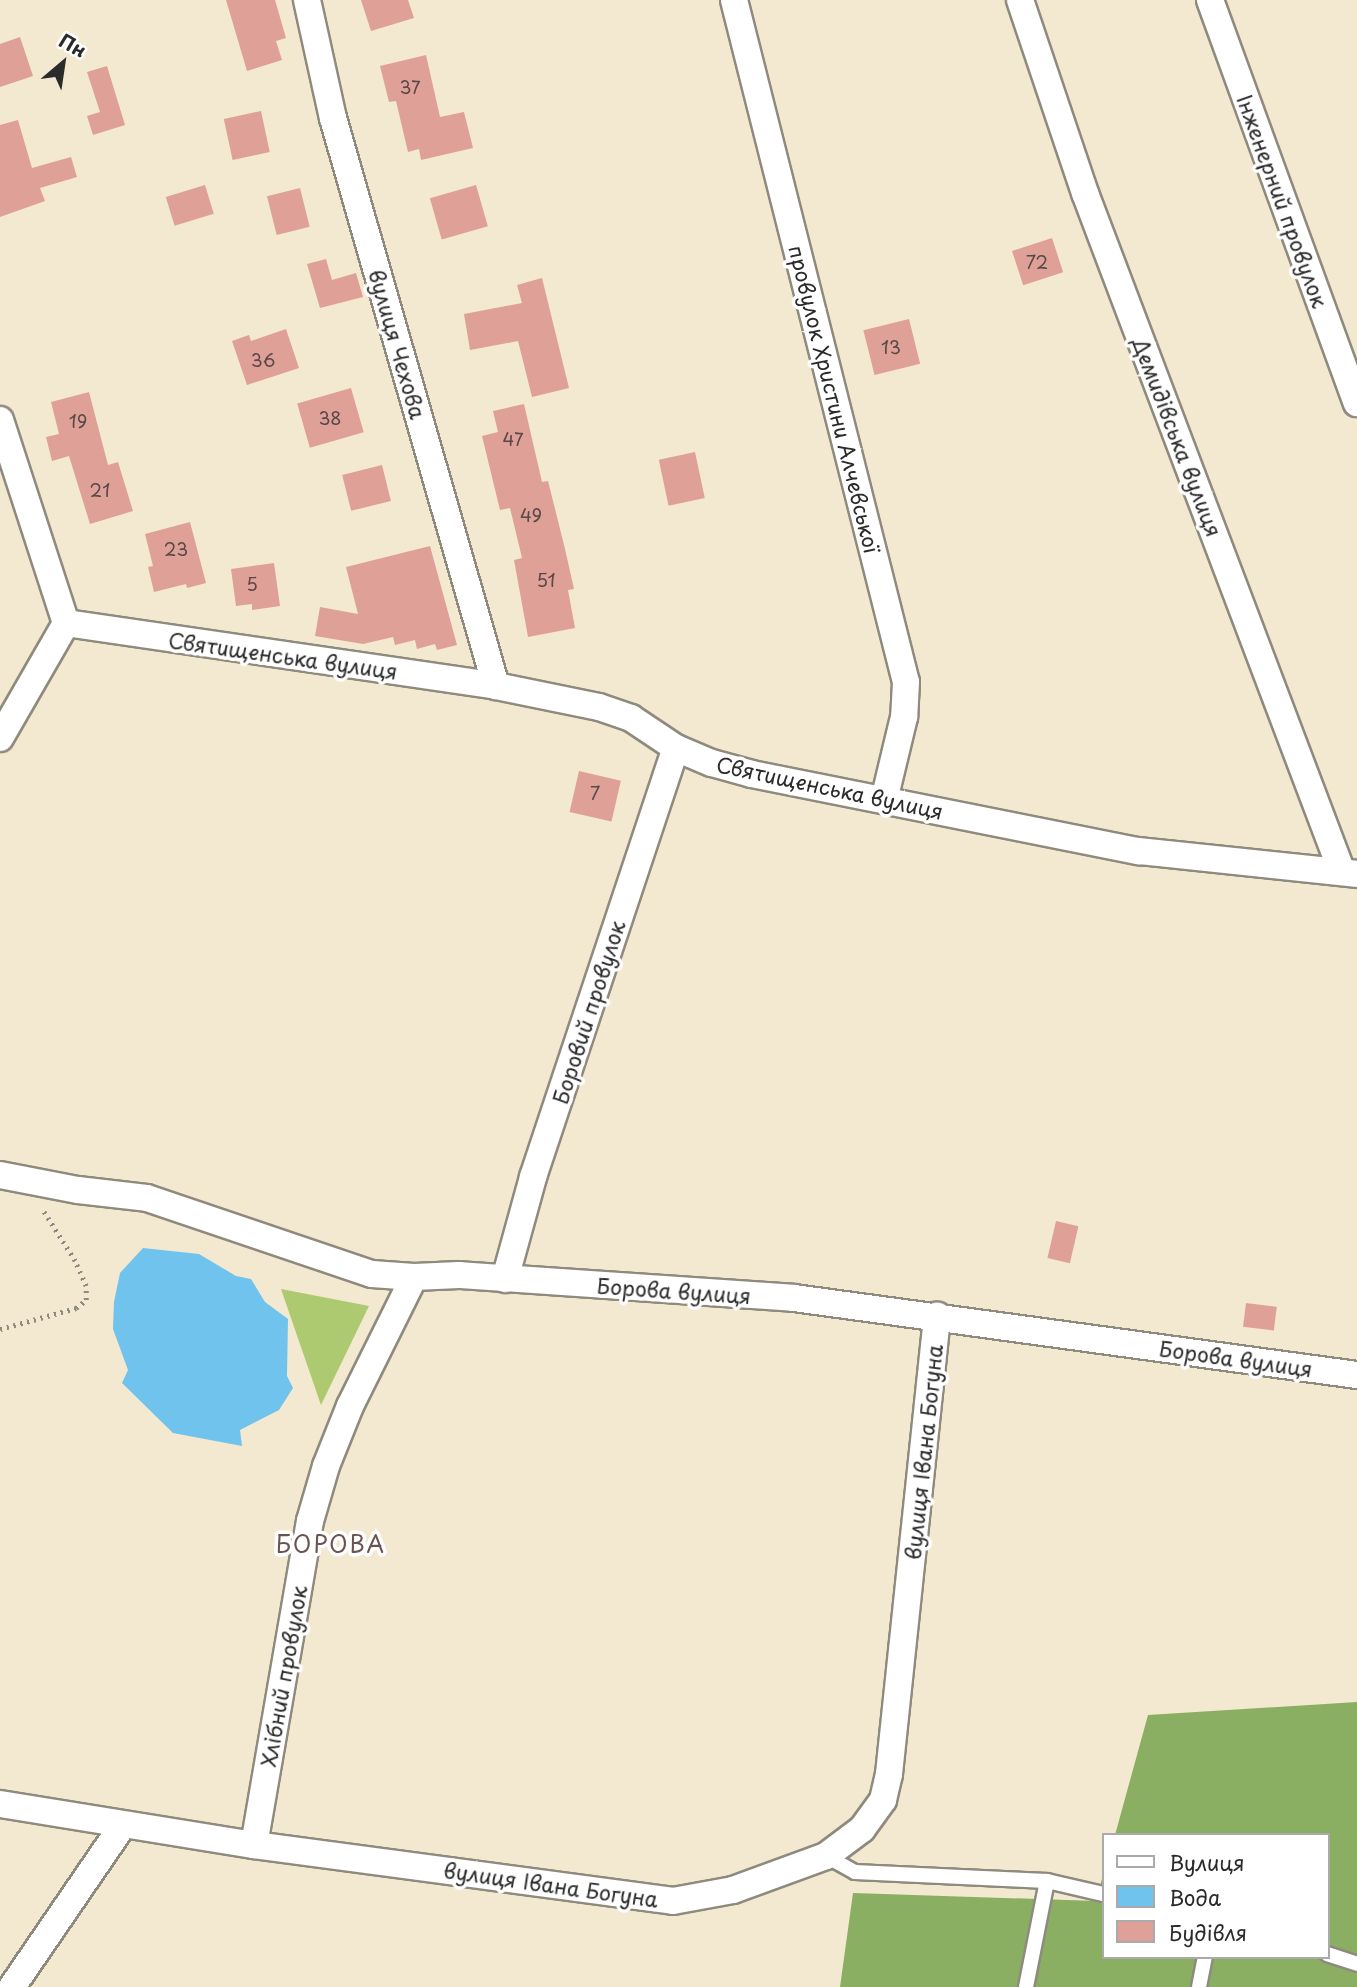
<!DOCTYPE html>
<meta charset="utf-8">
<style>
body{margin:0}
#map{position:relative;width:1357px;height:1987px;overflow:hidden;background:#f3e8d0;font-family:"Playpen Sans",sans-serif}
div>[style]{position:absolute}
.green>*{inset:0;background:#adca70}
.forest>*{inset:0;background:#8aae62}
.water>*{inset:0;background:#70c3ec}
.building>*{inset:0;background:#dfa098;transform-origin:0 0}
.path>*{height:4.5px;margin-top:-2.25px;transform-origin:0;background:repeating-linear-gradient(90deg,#8f8a7e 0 2px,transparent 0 7px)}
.roads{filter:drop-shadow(2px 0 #8f8a7e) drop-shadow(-2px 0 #8f8a7e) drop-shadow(0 2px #8f8a7e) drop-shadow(0 -2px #8f8a7e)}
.service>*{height:14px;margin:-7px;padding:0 7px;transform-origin:7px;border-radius:7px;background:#fff}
.minor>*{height:26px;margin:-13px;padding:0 13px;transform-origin:13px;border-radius:13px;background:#fff}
span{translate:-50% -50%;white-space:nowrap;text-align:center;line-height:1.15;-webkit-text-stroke:7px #fff;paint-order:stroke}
.number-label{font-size:18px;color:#584846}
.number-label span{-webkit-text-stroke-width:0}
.street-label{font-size:21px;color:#2b2b2b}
.neighbourhood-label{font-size:23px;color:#6a5451;letter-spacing:2px}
.legend{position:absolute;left:1102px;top:1833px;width:228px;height:126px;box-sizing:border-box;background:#fff;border:2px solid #aaa;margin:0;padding:9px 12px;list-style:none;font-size:21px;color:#2b2b2b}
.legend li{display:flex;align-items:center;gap:14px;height:35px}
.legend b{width:35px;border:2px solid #aaa}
.north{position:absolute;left:28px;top:28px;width:70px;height:70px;-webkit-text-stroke:5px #fff;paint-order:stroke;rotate:29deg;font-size:19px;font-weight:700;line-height:28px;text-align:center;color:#2b2b2b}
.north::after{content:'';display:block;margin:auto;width:24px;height:32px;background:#2b2b2b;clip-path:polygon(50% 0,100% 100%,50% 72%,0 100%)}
</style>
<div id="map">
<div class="green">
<i style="clip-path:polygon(281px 1289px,369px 1306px,321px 1405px)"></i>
</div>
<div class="forest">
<i style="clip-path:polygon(1357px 1702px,1357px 1987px,840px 1987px,853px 1893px,1096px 1901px,1103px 1875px,1103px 1957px,1327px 1957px,1327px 1835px,1115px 1835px,1148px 1715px)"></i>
</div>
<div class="water">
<i style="clip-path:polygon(143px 1248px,199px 1254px,236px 1276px,251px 1279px,265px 1302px,288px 1319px,287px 1376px,293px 1388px,279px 1410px,240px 1430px,242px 1446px,173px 1433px,122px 1383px,128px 1370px,113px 1329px,114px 1302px,120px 1273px)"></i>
</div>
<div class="building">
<i style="clip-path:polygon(226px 0,275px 0,286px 38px,276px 41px,282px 60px,247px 71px)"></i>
<i style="clip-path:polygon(361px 0,408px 0,414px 18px,371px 31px)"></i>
<i style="clip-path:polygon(20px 37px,33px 76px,0 87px,0 44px)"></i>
<i style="clip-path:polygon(426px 55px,440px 117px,464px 112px,473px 148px,421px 160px,419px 149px,408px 152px,396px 101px,389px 102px,380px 66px)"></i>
<i style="clip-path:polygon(107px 66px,125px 125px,93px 135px,87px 116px,100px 112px,87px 72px)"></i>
<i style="left:261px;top:111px;width:42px;height:38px;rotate:78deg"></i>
<i style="clip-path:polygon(18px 120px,32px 168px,71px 157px,77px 177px,40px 188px,45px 201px,0 217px,0 125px)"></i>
<i style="left:205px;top:185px;width:30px;height:41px;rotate:73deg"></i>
<i style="left:476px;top:185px;width:43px;height:48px;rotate:74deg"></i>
<i style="left:300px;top:188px;width:40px;height:34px;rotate:76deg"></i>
<i style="left:1052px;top:238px;width:36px;height:42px;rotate:72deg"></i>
<i style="clip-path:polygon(326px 259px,332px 280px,356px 273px,363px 297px,320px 308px,307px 264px)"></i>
<i style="clip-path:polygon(542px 278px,569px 388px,532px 397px,518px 341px,470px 350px,464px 314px,522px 303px,517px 285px)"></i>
<i style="left:909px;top:319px;width:46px;height:47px;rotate:76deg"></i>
<i style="clip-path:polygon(286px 329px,299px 368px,247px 385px,232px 341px,249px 335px,251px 341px)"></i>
<i style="left:351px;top:388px;width:46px;height:56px;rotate:74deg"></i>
<i style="clip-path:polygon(89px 392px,108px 465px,118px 462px,133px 511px,90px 524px,69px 456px,52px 461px,46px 437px,59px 434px,51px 402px)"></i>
<i style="clip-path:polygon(524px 404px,542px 482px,548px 481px,565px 549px,574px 589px,568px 590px,575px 628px,528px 637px,514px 560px,522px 558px,510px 508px,500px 510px,482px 436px,498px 432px,493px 411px)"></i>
<i style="left:695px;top:452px;width:47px;height:37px;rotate:78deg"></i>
<i style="left:382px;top:465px;width:37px;height:41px;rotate:76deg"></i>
<i style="clip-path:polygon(190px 522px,206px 583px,187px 588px,186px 584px,154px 592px,148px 567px,153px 566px,145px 534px)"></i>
<i style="clip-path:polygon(430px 546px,457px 645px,437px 650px,435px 644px,417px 649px,415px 640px,395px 645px,393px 637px,363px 644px,315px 636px,320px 607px,358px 614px,346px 567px)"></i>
<i style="clip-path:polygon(274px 563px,280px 606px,252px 610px,252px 604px,236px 606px,231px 569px)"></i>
<i style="left:579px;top:771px;width:43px;height:42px;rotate:13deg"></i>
<i style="left:1056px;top:1221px;width:23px;height:38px;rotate:13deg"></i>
<i style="left:1246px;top:1303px;width:31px;height:24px;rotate:7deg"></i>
</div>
<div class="path">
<i style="left:0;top:1329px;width:79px;rotate:-15.4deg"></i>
<i style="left:76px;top:1308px;width:13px;rotate:-39deg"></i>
<i style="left:86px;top:1300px;width:14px;rotate:-90deg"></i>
<i style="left:86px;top:1286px;width:27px;rotate:-114deg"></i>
<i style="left:75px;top:1261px;width:62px;rotate:-122.4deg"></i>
</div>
<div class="roads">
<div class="service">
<i style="left:826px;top:1856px;width:33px;rotate:29deg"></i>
<i style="left:855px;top:1872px;width:192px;rotate:2.7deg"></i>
<i style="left:1047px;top:1881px;width:57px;rotate:13.1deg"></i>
<i style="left:1327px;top:1954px;width:32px;rotate:18deg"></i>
<i style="left:1026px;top:1987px;width:108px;rotate:-78.8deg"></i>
<i style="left:1199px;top:1987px;width:31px;rotate:-79deg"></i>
</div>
<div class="minor">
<i style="left:307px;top:0;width:121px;rotate:77.6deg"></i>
<i style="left:333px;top:118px;width:591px;rotate:73.99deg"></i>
<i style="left:734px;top:0;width:703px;rotate:75.85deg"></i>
<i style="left:906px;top:682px;width:35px;rotate:93deg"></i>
<i style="left:904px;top:717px;width:85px;rotate:103.5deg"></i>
<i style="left:1020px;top:0;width:204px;rotate:71.4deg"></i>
<i style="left:1085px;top:193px;width:726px;rotate:69.27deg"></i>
<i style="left:1210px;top:0;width:429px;rotate:70deg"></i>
<i style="left:0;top:420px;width:213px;rotate:72deg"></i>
<i style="left:66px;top:623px;width:435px;rotate:8.3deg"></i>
<i style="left:496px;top:686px;width:105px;rotate:11.5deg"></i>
<i style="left:599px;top:707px;width:34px;rotate:19deg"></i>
<i style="left:631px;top:718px;width:54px;rotate:33.7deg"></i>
<i style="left:676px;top:748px;width:39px;rotate:23deg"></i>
<i style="left:712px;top:763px;width:41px;rotate:15.4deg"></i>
<i style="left:752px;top:774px;width:395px;rotate:11.3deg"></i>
<i style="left:1139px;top:851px;width:219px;rotate:6deg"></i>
<i style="left:0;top:738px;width:133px;rotate:-60.1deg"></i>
<i style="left:0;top:1175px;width:79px;rotate:10.9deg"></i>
<i style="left:78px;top:1190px;width:69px;rotate:6.6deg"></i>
<i style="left:147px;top:1198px;width:237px;rotate:18.7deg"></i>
<i style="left:372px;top:1274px;width:42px;rotate:4.1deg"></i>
<i style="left:414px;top:1277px;width:45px;rotate:-2.5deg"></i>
<i style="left:459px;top:1275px;width:336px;rotate:3.9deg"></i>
<i style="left:794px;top:1298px;width:568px;rotate:7.79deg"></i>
<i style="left:505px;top:1279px;width:106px;rotate:-74.6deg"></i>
<i style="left:533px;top:1177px;width:452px;rotate:-71.6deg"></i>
<i style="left:0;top:1804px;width:257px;rotate:9.2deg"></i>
<i style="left:254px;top:1845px;width:423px;rotate:7.6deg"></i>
<i style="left:673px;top:1901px;width:61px;rotate:-10.4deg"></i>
<i style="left:733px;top:1890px;width:99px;rotate:-20.1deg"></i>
<i style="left:826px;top:1856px;width:45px;rotate:-36.9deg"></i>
<i style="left:862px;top:1829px;width:36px;rotate:-54deg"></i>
<i style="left:883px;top:1800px;width:27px;rotate:-77deg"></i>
<i style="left:889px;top:1774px;width:461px;rotate:-84deg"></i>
<i style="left:254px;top:1845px;width:329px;rotate:-80.2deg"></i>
<i style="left:310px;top:1521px;width:57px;rotate:-73.8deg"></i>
<i style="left:326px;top:1466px;width:65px;rotate:-68.2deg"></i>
<i style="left:350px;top:1406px;width:144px;rotate:-63.6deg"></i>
<i style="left:12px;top:1987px;width:196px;rotate:-55.6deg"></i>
</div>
</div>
<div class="number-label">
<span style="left:410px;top:87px">37</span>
<span style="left:1037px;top:262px">72</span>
<span style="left:891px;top:347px">13</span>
<span style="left:263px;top:360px">36</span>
<span style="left:330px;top:418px">38</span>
<span style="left:78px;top:421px">19</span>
<span style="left:513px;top:439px">47</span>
<span style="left:100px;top:490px">21</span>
<span style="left:531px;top:515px">49</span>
<span style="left:176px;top:549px">23</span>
<span style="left:546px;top:580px">51</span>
<span style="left:252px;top:584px">5</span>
<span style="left:595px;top:793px">7</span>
</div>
<div class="street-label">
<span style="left:1283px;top:201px;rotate:70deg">Інженерний провулок</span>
<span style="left:398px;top:344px;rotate:74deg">вулиця Чехова</span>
<span style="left:835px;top:399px;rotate:76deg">провулок Христини Алчевської</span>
<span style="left:1178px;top:437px;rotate:69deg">Демидівська вулиця</span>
<span style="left:283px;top:655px;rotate:8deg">Святищенська вулиця</span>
<span style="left:830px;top:787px;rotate:12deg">Святищенська вулиця</span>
<span style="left:588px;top:1012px;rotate:-72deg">Боровий провулок</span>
<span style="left:674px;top:1290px;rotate:4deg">Борова вулиця</span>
<span style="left:1236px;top:1358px;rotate:8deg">Борова вулиця</span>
<span style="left:923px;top:1452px;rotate:-84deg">вулиця Івана Богуна</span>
<span style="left:283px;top:1676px;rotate:-80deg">Хлібний провулок</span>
<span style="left:551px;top:1884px;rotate:8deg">вулиця Івана Богуна</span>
</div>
<div class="neighbourhood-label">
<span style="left:331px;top:1544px">БОРОВА</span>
</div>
<ul class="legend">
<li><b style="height:9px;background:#fff"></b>Вулиця</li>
<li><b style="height:19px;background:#70c3ec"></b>Вода</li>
<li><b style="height:19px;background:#dfa098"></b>Будівля</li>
</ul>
<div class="north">Пн</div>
</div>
